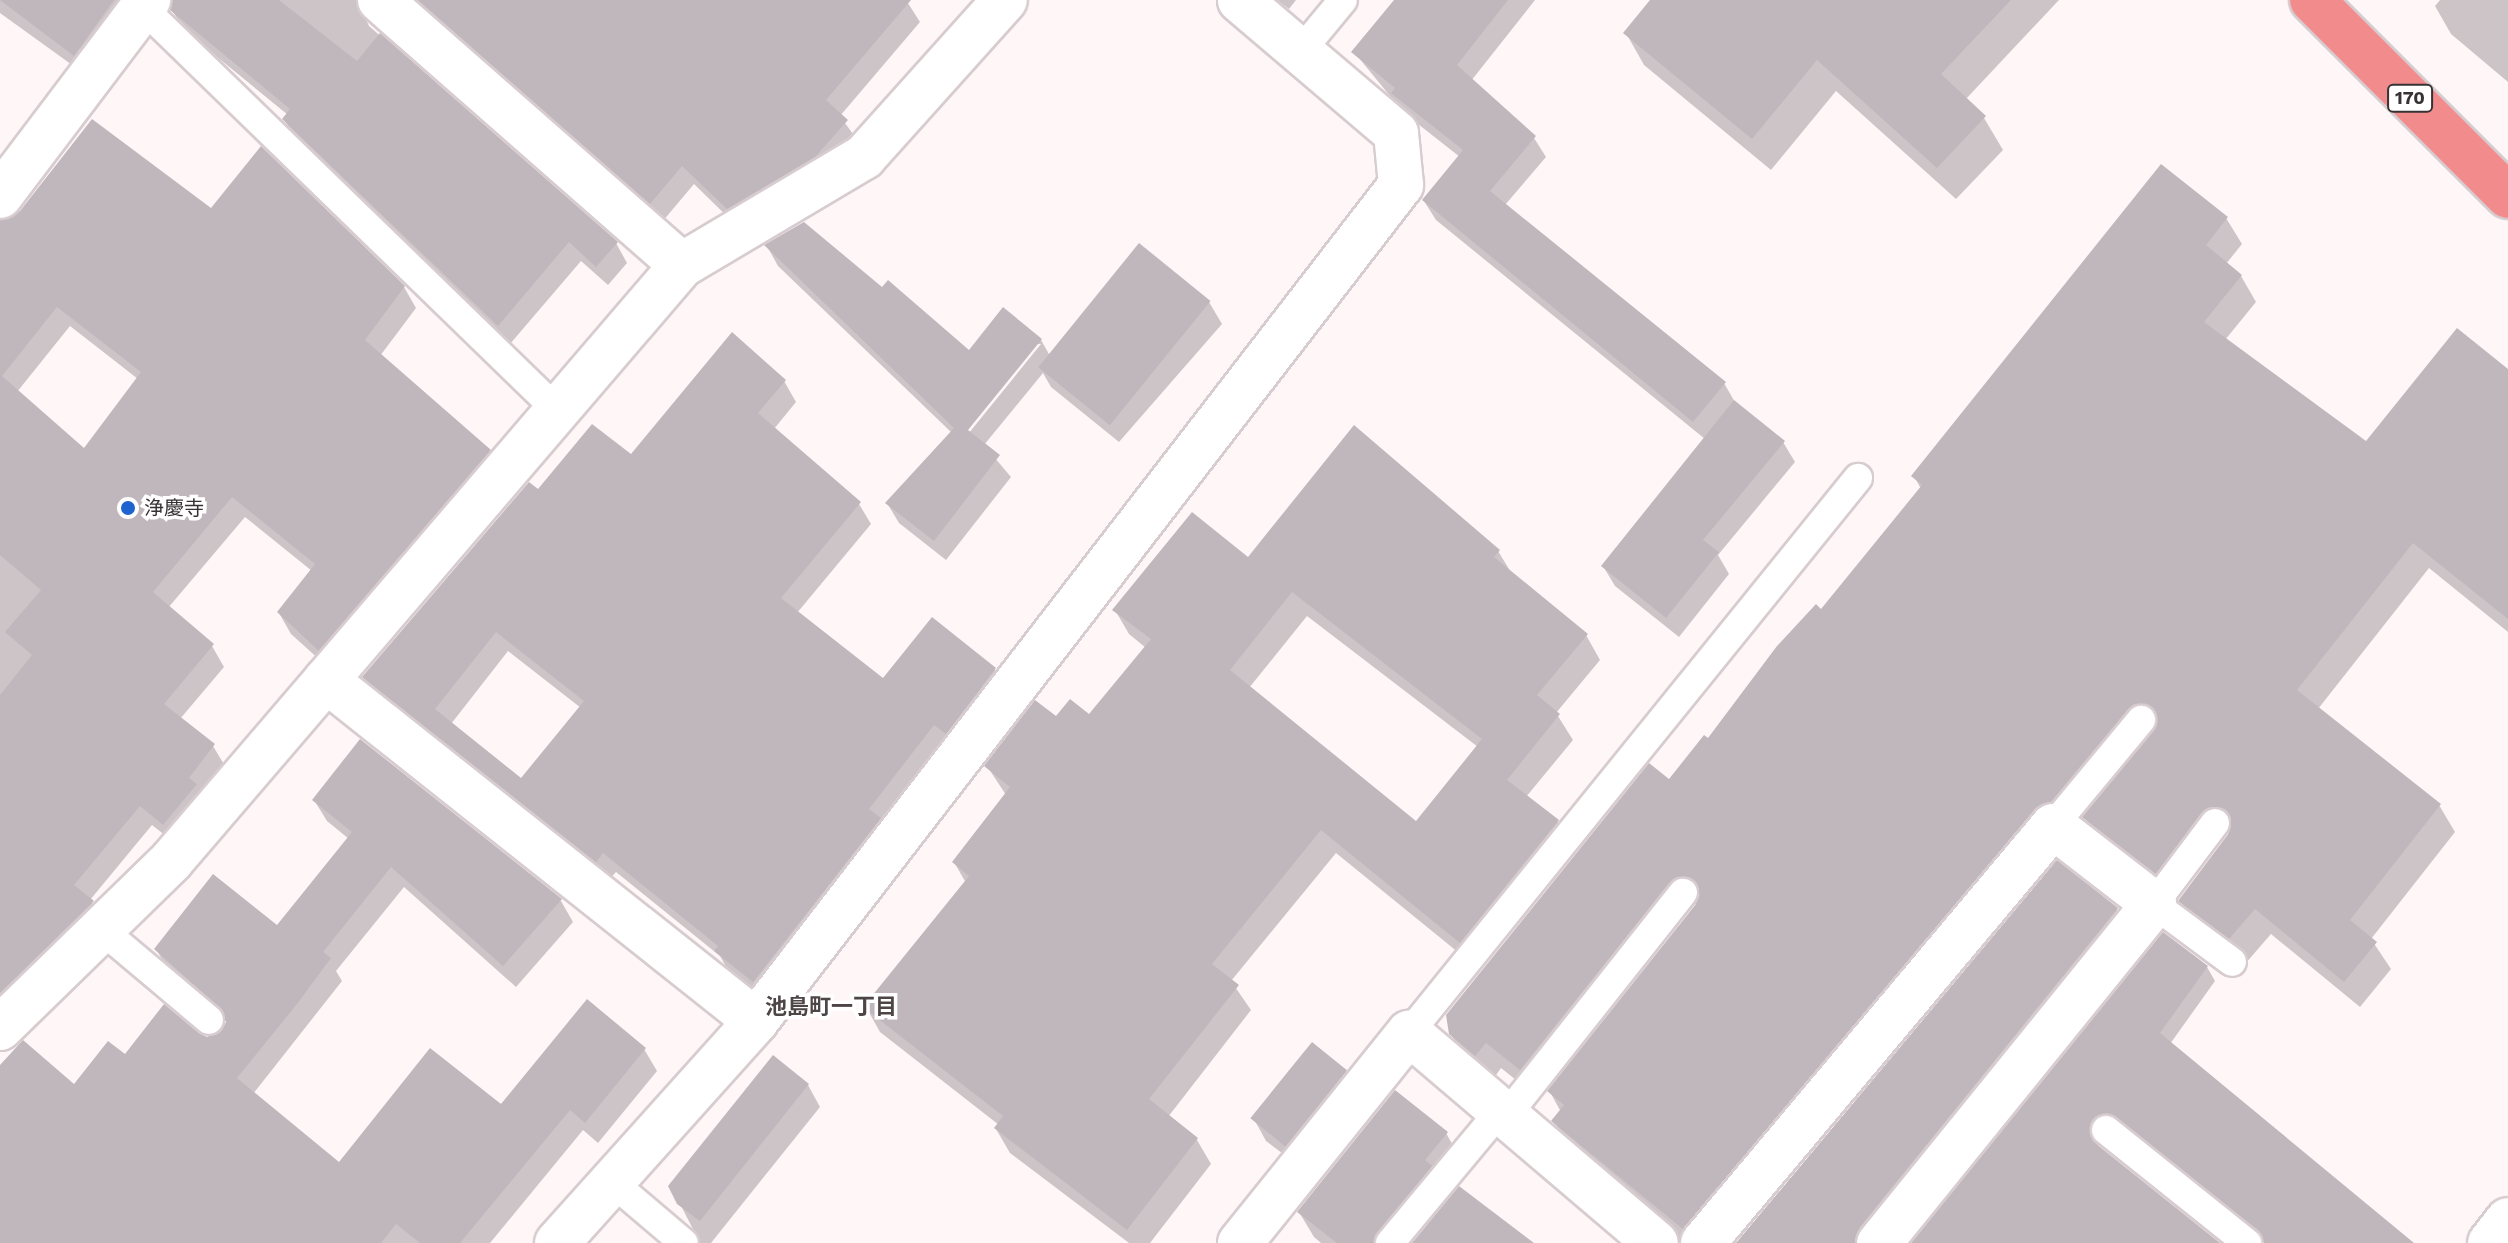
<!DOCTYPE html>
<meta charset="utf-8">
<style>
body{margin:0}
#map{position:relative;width:2508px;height:1243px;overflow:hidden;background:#fff6f8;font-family:"Work Sans","Noto Sans JP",sans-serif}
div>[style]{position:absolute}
.shadow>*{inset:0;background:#0003}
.building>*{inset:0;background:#c0b7bd;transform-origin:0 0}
.roads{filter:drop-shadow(2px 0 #d7cccf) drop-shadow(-2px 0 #d7cccf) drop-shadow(0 2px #d7cccf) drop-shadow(0 -2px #d7cccf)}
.lane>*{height:28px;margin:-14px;padding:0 14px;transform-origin:14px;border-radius:14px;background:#fff}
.street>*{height:44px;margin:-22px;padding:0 22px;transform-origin:22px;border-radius:22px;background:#fff}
.highway>*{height:44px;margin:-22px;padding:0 22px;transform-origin:22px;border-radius:22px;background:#f18b8c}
.dots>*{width:22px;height:22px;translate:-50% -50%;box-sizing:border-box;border:4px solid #fff;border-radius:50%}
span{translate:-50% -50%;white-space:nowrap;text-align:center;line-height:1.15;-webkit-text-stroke:7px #fff;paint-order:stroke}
.shield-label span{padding:2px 6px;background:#fff;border:2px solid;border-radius:6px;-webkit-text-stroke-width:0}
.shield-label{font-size:18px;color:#373334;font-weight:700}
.poi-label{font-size:20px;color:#373334}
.left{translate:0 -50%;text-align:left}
.neighbourhood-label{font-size:22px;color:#4e4547;font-weight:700}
</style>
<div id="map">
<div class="shadow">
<i style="clip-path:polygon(0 0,139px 0,86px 75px,0 13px)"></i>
<i style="clip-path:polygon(173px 0,380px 0,365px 17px,369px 26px,616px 243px,627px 263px,608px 285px,581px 261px,510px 344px,296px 139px,284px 119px,288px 115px,184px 30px,172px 10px)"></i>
<i style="clip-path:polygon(409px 0,906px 0,920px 22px,840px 116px,858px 141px,739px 228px,694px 184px,662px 222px)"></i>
<i style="clip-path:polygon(1277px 0,1296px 0,1289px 9px)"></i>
<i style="clip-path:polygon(1399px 0,1535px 0,1471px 81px,1534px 138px,1546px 157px,1505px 205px,1724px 383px,1736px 404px,1783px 442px,1795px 462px,1718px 555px,1729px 574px,1679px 637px,1615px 586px,1603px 566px,1705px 439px,1436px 220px,1424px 201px,1460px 157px,1404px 113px,1354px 52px)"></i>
<i style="clip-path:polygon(1652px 0,2059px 0,1965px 100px,1984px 118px,2003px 150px,1956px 199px,1836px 91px,1771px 170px,1644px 65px,1626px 33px)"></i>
<i style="clip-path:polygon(2440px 0,2508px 0,2508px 82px,2451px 34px,2435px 6px)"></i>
<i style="clip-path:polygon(evenodd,211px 210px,404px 287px,416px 308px,380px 356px,489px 451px,501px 472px,331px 670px,291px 634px,279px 613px,312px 571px,245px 517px,168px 608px,212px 646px,224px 667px,180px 719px,213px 746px,225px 766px,176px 844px,152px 825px,90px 900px,104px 923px,0 1001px,0 221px,211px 210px,70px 326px,138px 379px,84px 451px,17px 392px,70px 326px)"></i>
<i style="clip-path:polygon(2226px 218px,2242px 244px,2226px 264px,2241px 276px,2256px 302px,2225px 340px,2366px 444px,2508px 371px,2508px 632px,2429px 568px,2318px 709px,2439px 805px,2455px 832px,2371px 939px,2391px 969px,2360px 1007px,2271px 934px,2245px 964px,2196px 927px,2180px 901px,2231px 834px,2225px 833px,2171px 899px,2100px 844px,2085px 817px,2158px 730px,2143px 735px,1685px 1243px,1569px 1148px,1554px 1121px,1561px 1112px,1550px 1092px,1700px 902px,1685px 909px,1536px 1096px,1501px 1068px,1491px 1082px,1467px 1061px,1451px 1034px,1821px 611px,1921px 489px,1914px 476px)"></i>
<i style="clip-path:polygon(evenodd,767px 246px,882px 290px,969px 352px,1041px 340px,1049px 354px,1209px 302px,1222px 324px,1119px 442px,1051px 387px,1043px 373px,984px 445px,1011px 477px,946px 560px,899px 523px,887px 503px,952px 433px,778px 266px,767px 246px,1035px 344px,1041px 344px,964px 439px,960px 437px,1035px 344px)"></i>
<i style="clip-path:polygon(evenodd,784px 381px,796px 402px,774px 429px,859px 504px,871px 524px,797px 613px,883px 680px,932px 619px,995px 670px,1007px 690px,765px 1001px,729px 972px,720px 956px,616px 872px,608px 881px,376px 698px,364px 677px,538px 492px,631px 457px,784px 381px,508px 651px,581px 708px,521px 781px,451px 724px,508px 651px)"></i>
<i style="clip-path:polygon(evenodd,1498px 551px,1512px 574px,1586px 635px,1600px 660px,1556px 713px,1573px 740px,1526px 797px,1558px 822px,1572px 846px,1475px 966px,1336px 853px,1231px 981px,1251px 1010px,1168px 1117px,1197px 1140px,1211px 1164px,1150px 1243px,1129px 1243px,1010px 1153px,996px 1129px,999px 1125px,880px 1032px,866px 1007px,966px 883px,954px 862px,1006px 795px,987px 766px,1056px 719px,1089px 717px,1146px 648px,1129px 634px,1115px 610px,1248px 560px,1498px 551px,1307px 616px,1478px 747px,1416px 824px,1249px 688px,1307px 616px)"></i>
<i style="clip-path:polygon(361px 742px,561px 901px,573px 922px,516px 987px,404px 887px,336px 971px,342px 981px,253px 1094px,340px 1165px,644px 1049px,657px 1071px,598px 1143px,583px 1130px,490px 1243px,0 1243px,0 1070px,75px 1087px,125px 1056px,223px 1033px,228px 1023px,169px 971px,156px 949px,277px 928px,349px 839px,327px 821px,314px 800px)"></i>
<i style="clip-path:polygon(2057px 863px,2117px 909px,2125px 924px,1866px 1243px,1738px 1243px)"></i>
<i style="clip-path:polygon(2207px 967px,2215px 981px,2170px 1044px,2410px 1243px,2265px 1243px,2126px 1130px,2099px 1135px,2098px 1148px,2217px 1243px,1914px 1243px)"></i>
<i style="clip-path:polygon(1346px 1071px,1358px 1093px,1299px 1166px,1266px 1141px,1254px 1119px)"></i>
<i style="clip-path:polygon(808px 1085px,820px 1107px,711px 1243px,700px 1243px,671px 1186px)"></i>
<i style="clip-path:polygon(1446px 1133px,1460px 1158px,1402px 1243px,1321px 1243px,1314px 1237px,1299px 1212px)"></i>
</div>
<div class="building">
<i style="clip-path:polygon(0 0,114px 0,74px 56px)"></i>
<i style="clip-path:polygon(172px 0,279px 0,357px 61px,380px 33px,618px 242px,596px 267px,569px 242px,498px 326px,282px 119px,290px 109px,170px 10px)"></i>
<i style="clip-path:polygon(418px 0,911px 0,826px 100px,848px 120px,815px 157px,727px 209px,682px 166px,650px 204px)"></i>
<i style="clip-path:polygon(1394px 0,1508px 0,1457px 65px,1536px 136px,1490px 191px,1726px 382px,1693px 422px,1422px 200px,1463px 150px,1391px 93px,1395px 88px,1351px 52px)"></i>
<i style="clip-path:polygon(1650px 0,2011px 0,1941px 74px,1986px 116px,1937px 168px,1817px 60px,1752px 139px,1623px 33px)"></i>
<i style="clip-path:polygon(evenodd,92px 119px,211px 208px,261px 146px,405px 286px,365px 340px,491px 450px,319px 651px,277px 612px,315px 564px,232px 497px,153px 592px,214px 644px,164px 704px,215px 744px,189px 778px,197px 784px,163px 825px,140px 806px,74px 885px,94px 901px,0 993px,0 695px,32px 655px,5px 632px,41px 590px,0 555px,0 220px,20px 211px,92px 119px,57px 307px,141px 372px,84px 448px,2px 376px,57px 307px)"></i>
<i style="clip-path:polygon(2161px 164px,2228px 217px,2206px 245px,2242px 275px,2204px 322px,2366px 441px,2457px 328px,2508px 369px,2508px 619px,2413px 543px,2297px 690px,2441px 804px,2350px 920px,2377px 942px,2344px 982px,2255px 909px,2229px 939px,2178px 901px,2229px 833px,2231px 817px,2225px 809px,2209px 807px,2202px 812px,2156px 874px,2082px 817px,2154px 730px,2157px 715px,2152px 708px,2134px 704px,2051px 802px,2034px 810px,1683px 1229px,1551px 1121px,1564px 1105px,1547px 1091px,1696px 904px,1700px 895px,1694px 880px,1685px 876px,1670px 882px,1520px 1070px,1486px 1043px,1475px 1056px,1449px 1034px,1446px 1015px,1649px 763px,1669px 779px,1704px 735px,1708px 738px,1777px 646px,1816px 604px,1821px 609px,1922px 485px,1911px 476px)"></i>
<i style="clip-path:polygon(804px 222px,882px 287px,888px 280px,969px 350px,1003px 307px,1042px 339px,968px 430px,1000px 455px,934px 541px,885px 503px,954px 428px,764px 245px)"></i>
<i style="left:1139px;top:243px;width:92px;height:160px;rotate:39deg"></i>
<i style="clip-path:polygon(evenodd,732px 332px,786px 380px,758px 413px,861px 502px,781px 598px,883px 678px,932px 617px,996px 668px,946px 734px,934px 725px,869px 809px,881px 818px,753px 982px,714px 951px,718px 946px,603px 853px,596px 862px,362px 677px,529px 482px,538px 489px,592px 424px,631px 454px,732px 332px,496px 632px,584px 701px,521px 778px,435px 709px,496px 632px)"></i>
<i style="clip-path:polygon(1734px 400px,1785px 441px,1703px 540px,1719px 552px,1666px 618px,1601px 566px)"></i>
<i style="clip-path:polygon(evenodd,1354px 425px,1500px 550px,1494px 557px,1588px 634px,1537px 695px,1560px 714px,1507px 780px,1559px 820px,1460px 943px,1321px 830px,1212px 964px,1239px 985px,1149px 1099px,1198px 1138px,1127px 1230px,994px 1128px,1003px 1116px,863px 1007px,969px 876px,952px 862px,1010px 787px,984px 766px,1035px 700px,1056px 716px,1070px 699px,1089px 714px,1151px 639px,1112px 610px,1192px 512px,1248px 557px,1354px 425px,1292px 592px,1482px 739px,1416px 821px,1230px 670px,1292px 592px)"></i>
<i style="clip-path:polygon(360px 739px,562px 899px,503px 966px,391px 867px,323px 952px,331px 958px,297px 1004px,237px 1078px,339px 1162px,430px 1048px,501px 1104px,587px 999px,646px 1048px,585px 1123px,570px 1110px,460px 1243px,420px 1243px,396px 1224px,381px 1243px,0 1243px,0 1065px,23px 1040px,74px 1084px,108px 1041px,125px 1054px,164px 1004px,199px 1033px,207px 1037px,221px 1031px,226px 1022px,220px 1008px,154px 949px,213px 874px,277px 925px,352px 832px,312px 800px)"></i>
<i style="clip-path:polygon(2057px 860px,2118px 908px,1860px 1227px,1855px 1243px,1736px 1243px)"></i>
<i style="clip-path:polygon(2163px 932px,2208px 966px,2160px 1033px,2414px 1243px,2264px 1243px,2258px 1230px,2108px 1113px,2092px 1120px,2089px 1128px,2095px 1143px,2220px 1243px,1911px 1243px)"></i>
<i style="left:1312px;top:1042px;width:45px;height:98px;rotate:39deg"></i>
<i style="clip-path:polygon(773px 1055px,809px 1084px,700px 1221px,677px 1204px,668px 1186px)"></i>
<i style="clip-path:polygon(1395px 1090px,1448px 1132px,1425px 1160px,1432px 1166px,1373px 1243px,1337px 1243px,1297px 1212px)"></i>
<i style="clip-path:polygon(1459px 1186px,1534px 1243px,1412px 1243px)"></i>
</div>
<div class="roads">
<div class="lane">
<i style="left:143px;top:8px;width:577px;rotate:44.16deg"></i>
<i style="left:1300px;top:52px;width:67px;rotate:-50.4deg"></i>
<i style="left:2215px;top:823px;width:101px;rotate:127deg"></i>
<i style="left:2154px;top:904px;width:97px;rotate:36.6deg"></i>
<i style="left:2053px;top:826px;width:138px;rotate:-50.3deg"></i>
<i style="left:101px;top:929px;width:141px;rotate:40.1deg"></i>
<i style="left:1409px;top:1033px;width:714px;rotate:-51.03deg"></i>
<i style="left:1506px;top:1116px;width:285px;rotate:-51.6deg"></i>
<i style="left:2106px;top:1130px;width:181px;rotate:38.7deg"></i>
<i style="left:612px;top:1182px;width:94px;rotate:40.3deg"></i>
<i style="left:1390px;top:1243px;width:172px;rotate:-50.2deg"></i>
</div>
<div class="street">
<i style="left:380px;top:0;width:402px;rotate:41.3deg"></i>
<i style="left:0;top:196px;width:246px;rotate:-52.9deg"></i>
<i style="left:326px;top:680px;width:549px;rotate:38.42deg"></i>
<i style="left:0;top:1028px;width:240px;rotate:-44.3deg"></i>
<i style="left:172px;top:860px;width:784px;rotate:-49.4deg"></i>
<i style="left:682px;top:265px;width:212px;rotate:-30.7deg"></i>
<i style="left:864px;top:157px;width:211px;rotate:-48.1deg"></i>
<i style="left:557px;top:1243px;width:298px;rotate:-48.1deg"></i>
<i style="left:756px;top:1021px;width:1056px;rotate:-52.35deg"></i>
<i style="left:1401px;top:185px;width:52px;rotate:-95.5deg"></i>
<i style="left:1396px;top:133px;width:205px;rotate:-139.6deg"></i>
<i style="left:1240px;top:1243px;width:270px;rotate:-51.2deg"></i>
<i style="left:1409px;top:1033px;width:324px;rotate:40.4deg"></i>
<i style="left:1703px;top:1243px;width:544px;rotate:-49.99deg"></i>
<i style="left:2053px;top:826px;width:128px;rotate:37.7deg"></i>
<i style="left:2154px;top:904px;width:437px;rotate:129deg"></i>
<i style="left:2490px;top:1243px;width:29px;rotate:-52deg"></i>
</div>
<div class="highway">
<i style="left:2312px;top:0;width:277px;rotate:45deg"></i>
</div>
</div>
<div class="dots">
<i style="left:128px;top:508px;background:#1f63cf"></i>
</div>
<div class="shield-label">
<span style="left:2410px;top:98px">170</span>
</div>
<div class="poi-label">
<span class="left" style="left:144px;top:508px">浄慶寺</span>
</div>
<div class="neighbourhood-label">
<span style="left:831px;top:1007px">池島町一丁目</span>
</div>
</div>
